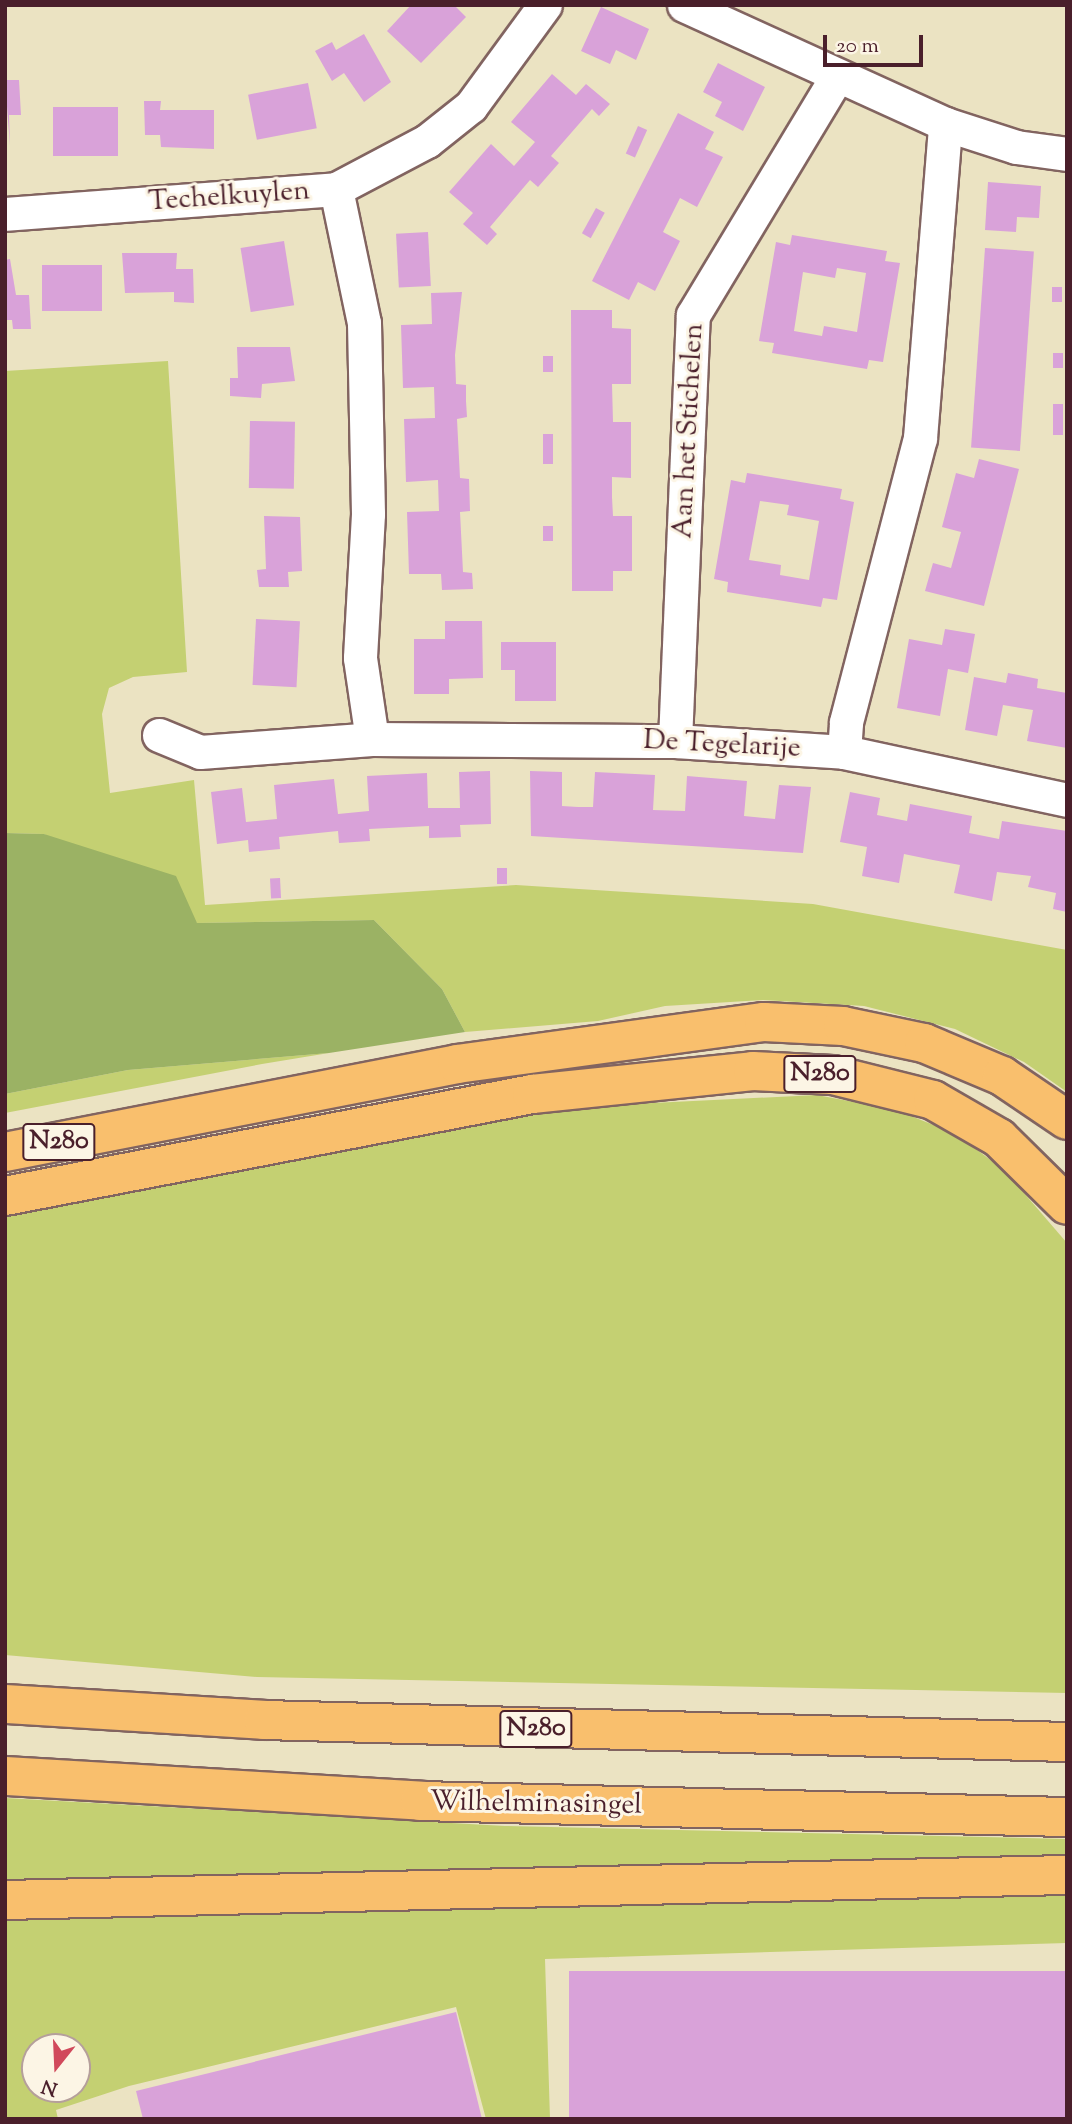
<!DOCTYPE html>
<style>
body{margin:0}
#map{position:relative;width:1072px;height:2124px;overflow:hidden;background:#ebe3c2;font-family:"Sorts Mill Goudy",serif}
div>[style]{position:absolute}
.green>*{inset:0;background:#c4d072}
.forest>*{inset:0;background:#9bb264}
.building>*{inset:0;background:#d9a2d9;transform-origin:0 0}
.roads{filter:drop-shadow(2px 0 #826460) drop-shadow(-2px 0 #826460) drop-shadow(0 2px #826460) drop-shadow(0 -2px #826460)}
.minor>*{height:33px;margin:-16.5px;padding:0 16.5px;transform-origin:16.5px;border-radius:16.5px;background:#fff}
.primary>*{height:38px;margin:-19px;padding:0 19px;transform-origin:19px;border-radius:19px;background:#f9bf6d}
span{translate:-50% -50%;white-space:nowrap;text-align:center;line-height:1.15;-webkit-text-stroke:6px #fcf5e5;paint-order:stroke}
.shield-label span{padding:2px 5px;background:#fcf5e5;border:2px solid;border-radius:5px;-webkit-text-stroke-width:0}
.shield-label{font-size:26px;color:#4a1f2b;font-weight:700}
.street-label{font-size:28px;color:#4a1f2b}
.frame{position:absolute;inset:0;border:7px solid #4a1f2b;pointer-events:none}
.north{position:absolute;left:21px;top:2033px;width:70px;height:70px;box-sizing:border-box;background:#fcf5e5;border:2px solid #b59f9b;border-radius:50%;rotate:198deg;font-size:19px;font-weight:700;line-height:28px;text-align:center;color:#4a1f2b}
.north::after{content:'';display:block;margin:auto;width:24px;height:32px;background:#d1495b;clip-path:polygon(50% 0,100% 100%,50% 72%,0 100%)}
.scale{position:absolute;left:823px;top:35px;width:100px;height:32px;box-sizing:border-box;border:4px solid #4a1f2b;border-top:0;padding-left:9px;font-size:21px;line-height:24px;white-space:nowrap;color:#4a1f2b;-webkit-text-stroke:5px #fcf5e5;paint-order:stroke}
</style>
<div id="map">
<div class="green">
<i style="clip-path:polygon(168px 361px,187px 672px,133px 677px,109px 688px,102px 714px,110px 793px,194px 780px,205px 905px,516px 885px,813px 904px,1067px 950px,1067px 1092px,1024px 1062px,955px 1029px,864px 1006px,763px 1000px,665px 1006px,598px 1021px,465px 1032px,442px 989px,374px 920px,197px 923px,44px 834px,5px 833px,5px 371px)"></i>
<i style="clip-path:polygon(329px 1053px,262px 1064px,5px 1113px,5px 1094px,128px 1070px)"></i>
<i style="clip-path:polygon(817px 1095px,896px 1110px,956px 1134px,1005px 1171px,1067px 1243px,1067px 1693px,257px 1677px,5px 1655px,5px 1208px,531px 1109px)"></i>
<i style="clip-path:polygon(5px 1798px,505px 1826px,1067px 1839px,1067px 1866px,5px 1888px)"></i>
<i style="clip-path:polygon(evenodd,1067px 1885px,1067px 1943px,545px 1959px,550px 2119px,486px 2119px,456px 2007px,129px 2086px,56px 2110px,58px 2119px,5px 2119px,5px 1911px,1067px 1885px,35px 2047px,77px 2047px,77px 2089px,35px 2089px,35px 2047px)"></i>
</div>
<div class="forest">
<i style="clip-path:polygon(5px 833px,44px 834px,176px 876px,197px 923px,374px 920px,442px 989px,465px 1032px,329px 1053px,128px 1070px,5px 1094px)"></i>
</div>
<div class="building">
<i style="clip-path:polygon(411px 5px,454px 5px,466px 17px,421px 63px,387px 31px)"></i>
<i style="clip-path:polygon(601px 7px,649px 29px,636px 60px,616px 50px,610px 64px,581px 51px)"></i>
<i style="clip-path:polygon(364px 34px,391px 82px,364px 102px,344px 73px,332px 81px,315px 51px,332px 42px,336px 50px)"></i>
<i style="clip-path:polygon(718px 63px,765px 87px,743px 131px,715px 116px,722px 102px,703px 92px)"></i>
<i style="clip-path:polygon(552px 74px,576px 95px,586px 84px,610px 104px,599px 116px,592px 109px,551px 156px,559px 163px,538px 187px,530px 180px,490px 227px,497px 234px,487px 245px,463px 224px,473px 213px,449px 192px,491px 144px,514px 166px,535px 142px,511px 122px)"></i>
<i style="clip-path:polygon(5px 80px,19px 80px,21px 115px,9px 115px,10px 146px)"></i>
<i style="left:308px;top:83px;width:46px;height:61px;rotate:79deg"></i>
<i style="clip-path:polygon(144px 101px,161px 101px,160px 110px,214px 110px,214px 149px,161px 147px,160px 135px,145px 135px)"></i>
<i style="left:53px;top:107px;width:65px;height:49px"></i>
<i style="clip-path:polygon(678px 113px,714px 132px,705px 149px,723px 157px,697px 207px,680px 198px,663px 232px,680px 241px,655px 291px,638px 282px,629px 300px,592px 281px)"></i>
<i style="left:638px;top:126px;width:10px;height:30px;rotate:24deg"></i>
<i style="clip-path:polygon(988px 182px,1041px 186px,1039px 218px,1017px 217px,1016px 232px,985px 230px)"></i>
<i style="left:596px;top:208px;width:10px;height:29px;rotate:29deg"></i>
<i style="left:428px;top:232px;width:54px;height:32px;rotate:87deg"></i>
<i style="clip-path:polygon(evenodd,792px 235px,887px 251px,885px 261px,900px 263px,883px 362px,869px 360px,867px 369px,861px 368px,772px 353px,774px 343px,759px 341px,776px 242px,790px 245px,792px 235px,837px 268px,866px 273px,857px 332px,824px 326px,822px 336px,794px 331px,803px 272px,835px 278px,837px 268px)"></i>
<i style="left:284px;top:241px;width:65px;height:44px;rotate:81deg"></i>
<i style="left:985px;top:248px;width:49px;height:200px;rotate:4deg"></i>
<i style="clip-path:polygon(122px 253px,177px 253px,176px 269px,193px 269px,194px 303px,174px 302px,174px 292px,125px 293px)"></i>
<i style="clip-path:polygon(10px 259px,16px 295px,29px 295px,31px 329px,13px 329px,12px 320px,5px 320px,5px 260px)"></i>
<i style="left:42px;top:265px;width:60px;height:46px"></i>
<i style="left:1052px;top:287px;width:10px;height:15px"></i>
<i style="clip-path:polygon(462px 292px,455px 355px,456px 384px,466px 385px,466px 401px,467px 417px,457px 419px,460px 478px,469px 479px,470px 511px,460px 512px,463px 572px,472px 573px,473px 589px,442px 590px,441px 574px,409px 574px,407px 512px,439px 511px,438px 480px,406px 482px,404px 419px,435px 418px,434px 387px,403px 388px,401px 325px,432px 324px,431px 293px)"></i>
<i style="clip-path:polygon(571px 310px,612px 310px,612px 328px,631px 329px,631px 384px,612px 384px,613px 422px,631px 422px,631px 478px,612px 477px,612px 497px,613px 516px,632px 516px,632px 571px,613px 571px,613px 591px,572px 591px)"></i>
<i style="clip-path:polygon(237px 347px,290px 347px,295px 381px,262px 384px,261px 398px,230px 396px,230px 378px,238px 378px)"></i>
<i style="left:1053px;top:353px;width:10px;height:15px"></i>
<i style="left:553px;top:356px;width:16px;height:10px;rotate:90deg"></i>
<i style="left:1053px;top:404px;width:10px;height:31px"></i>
<i style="left:250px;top:421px;width:45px;height:67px;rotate:1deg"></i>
<i style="left:543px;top:434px;width:10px;height:30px"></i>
<i style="clip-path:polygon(979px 459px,1019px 469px,984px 606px,925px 591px,933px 563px,951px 568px,961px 532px,942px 527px,956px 473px,974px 478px)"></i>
<i style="clip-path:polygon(evenodd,747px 473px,842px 489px,840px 499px,854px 502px,837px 600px,823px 598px,821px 607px,727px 592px,728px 582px,714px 579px,731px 480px,745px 483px,747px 473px,760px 501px,789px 505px,787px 515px,819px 521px,809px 580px,780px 575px,781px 565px,749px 560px,760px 501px)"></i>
<i style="clip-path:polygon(264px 516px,300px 517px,302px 571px,288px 572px,289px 587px,259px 587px,257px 570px,266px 569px)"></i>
<i style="left:543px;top:526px;width:10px;height:15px"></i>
<i style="left:256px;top:619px;width:44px;height:66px;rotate:3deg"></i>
<i style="clip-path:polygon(445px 621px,482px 621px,483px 678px,449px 679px,449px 694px,414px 694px,414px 639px,445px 639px)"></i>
<i style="clip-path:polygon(945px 629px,975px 634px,968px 673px,948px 669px,940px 716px,897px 708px,909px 639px,942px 645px)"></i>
<i style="clip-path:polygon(501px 642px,556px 642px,556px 701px,515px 701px,515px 670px,501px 670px)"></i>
<i style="clip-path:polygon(1008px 673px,1038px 679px,1037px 688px,1067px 693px,1067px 748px,1027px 741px,1033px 710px,1003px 705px,997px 736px,965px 730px,974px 677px,1006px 683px)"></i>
<i style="clip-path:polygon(490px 771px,491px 824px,460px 825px,461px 837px,429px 838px,429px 826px,369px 829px,370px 841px,339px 843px,338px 831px,279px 837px,280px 849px,249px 852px,248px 840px,217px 844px,211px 792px,242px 788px,246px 822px,277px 819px,274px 785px,334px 779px,338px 814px,369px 811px,367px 776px,427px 773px,428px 808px,460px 808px,459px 772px)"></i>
<i style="clip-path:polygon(530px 771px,562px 772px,562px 806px,578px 807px,593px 807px,595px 772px,655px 775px,653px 810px,685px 811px,687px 776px,747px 781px,744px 816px,775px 819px,779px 785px,811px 787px,803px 853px,531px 836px)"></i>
<i style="clip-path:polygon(850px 792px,880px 798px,877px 815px,907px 821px,910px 804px,972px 816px,969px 833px,999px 839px,1002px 821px,1067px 831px,1067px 912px,1053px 909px,1056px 893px,1028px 887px,1031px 876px,997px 872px,992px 901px,954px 893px,960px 865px,933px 860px,904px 854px,899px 883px,862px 876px,867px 847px,840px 842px)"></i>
<i style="left:497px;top:868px;width:10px;height:16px"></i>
<i style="left:280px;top:878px;width:20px;height:10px;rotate:87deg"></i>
<i style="left:1067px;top:1971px;width:148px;height:498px;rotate:90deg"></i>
<i style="clip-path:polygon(456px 2012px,482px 2119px,143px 2119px,136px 2091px)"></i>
</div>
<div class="roads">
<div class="minor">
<i style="left:684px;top:5px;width:287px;rotate:24.5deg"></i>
<i style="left:945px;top:124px;width:75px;rotate:17.9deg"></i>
<i style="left:1016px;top:147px;width:51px;rotate:7.8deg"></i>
<i style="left:336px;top:189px;width:137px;rotate:78.2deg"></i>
<i style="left:364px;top:323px;width:191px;rotate:88.8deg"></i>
<i style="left:368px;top:514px;width:144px;rotate:93.2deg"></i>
<i style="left:360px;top:658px;width:82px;rotate:81.6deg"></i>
<i style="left:5px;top:214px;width:332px;rotate:-4.3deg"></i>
<i style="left:336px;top:189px;width:103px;rotate:-27.8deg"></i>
<i style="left:427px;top:141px;width:56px;rotate:-38.5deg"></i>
<i style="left:471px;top:106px;width:125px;rotate:-53.8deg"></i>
<i style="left:159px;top:735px;width:44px;rotate:22.5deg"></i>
<i style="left:200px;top:752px;width:172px;rotate:-4.3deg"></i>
<i style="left:372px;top:739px;width:303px;rotate:0.4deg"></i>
<i style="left:675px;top:741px;width:169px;rotate:3.7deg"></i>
<i style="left:844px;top:752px;width:228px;rotate:12.1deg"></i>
<i style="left:675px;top:741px;width:426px;rotate:-87.6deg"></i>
<i style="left:693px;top:315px;width:279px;rotate:-58.9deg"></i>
<i style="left:844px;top:752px;width:30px;rotate:-86deg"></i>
<i style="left:846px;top:722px;width:293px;rotate:-75.4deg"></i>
<i style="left:920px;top:438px;width:315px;rotate:-85.4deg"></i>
</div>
<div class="primary">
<i style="left:5px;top:1152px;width:460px;rotate:-11deg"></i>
<i style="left:457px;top:1064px;width:310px;rotate:-7.8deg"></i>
<i style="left:764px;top:1022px;width:79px;rotate:2.9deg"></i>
<i style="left:843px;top:1026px;width:83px;rotate:11.9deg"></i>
<i style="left:924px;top:1043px;width:85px;rotate:22.9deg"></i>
<i style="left:1002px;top:1076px;width:78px;rotate:34.1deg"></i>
<i style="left:5px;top:1196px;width:537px;rotate:-10.95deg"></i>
<i style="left:532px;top:1094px;width:222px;rotate:-5.9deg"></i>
<i style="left:753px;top:1071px;width:80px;rotate:2.9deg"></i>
<i style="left:833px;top:1075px;width:103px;rotate:14deg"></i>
<i style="left:933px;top:1100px;width:76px;rotate:29.9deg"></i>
<i style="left:999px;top:1138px;width:95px;rotate:44.6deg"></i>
<i style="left:5px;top:1704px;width:259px;rotate:3.5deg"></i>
<i style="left:264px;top:1720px;width:803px;rotate:1.57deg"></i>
<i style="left:5px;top:1776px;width:416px;rotate:3.4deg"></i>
<i style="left:420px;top:1801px;width:647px;rotate:1.42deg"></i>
<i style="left:5px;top:1900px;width:1062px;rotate:-1.35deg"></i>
</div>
</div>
<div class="shield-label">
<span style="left:820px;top:1074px">N280</span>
<span style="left:59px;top:1142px">N280</span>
<span style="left:536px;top:1729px">N280</span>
</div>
<div class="street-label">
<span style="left:229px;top:197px;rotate:-4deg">Techelkuylen</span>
<span style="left:689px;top:431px;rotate:-87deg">Aan het Stichelen</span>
<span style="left:722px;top:745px;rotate:3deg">De Tegelarije</span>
<span style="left:536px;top:1804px;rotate:1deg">Wilhelminasingel</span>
</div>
<div class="frame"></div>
<div class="north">N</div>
<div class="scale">20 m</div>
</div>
